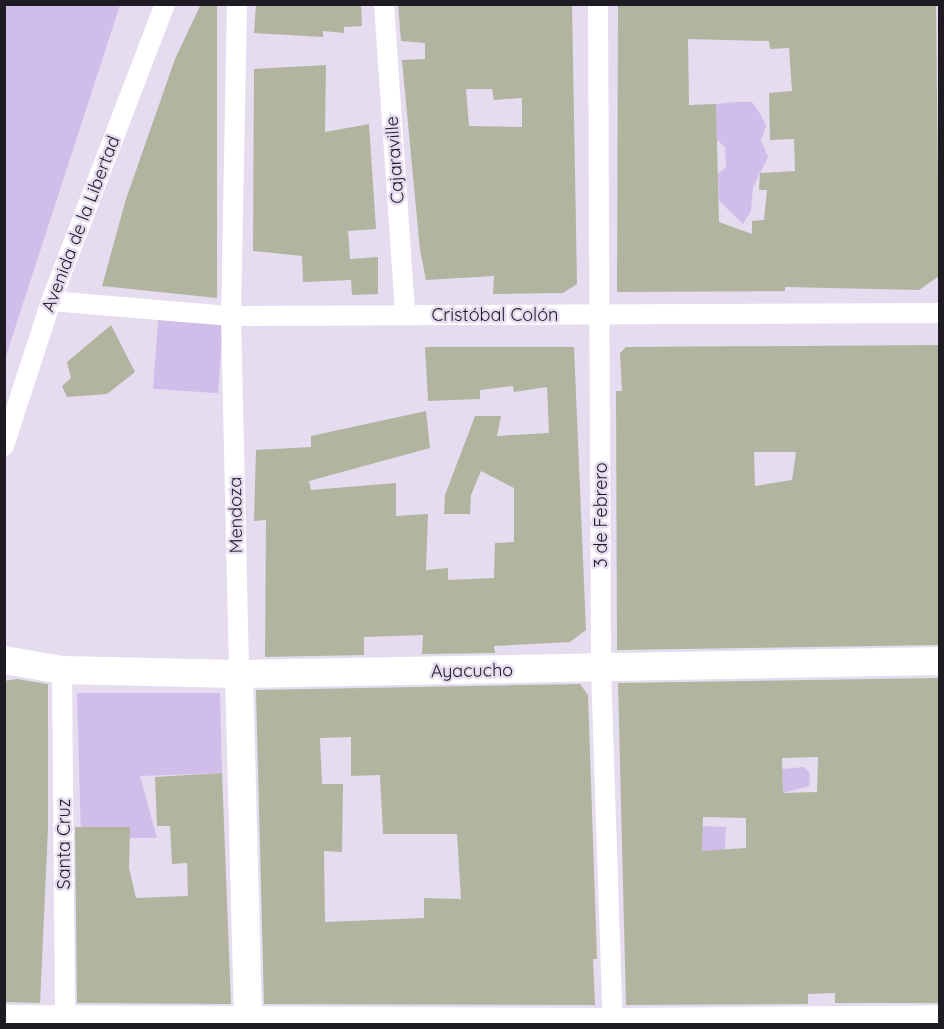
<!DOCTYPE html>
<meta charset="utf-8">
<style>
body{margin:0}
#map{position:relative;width:944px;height:1029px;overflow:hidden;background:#e5dcf0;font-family:Quicksand,sans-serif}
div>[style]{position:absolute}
.green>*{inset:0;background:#d0bdea;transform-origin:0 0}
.building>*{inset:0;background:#b1b49f}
.minor>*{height:20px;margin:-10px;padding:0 10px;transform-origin:10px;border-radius:10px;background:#fff}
.secondary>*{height:28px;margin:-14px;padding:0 14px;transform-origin:14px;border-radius:14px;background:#fff}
span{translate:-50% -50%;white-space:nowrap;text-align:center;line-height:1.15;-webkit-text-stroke:5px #e5dcf0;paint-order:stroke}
.street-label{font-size:18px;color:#1f1b23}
.frame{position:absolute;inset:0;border:6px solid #1f1b23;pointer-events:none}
</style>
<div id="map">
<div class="green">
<i style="clip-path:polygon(5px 4px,120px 5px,5px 359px,4px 5px)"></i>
<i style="clip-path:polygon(736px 102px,752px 102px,761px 115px,766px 126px,761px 140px,768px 157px,753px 187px,751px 211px,743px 224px,719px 201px,718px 174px,726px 167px,725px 147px,717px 140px,716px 104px)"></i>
<i style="left:158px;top:320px;width:65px;height:69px;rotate:4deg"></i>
<i style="clip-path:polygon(77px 693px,220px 693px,222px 773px,140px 776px,157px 838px,81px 838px)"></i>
<i style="clip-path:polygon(804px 767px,810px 773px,809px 786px,783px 793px,782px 769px)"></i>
<i style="clip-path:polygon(702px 826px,726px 827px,722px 919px,668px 892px)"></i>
</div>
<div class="building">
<i style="clip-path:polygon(201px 4px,217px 4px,217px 298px,102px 286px,126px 199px,175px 59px)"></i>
<i style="clip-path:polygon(256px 4px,361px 4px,362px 26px,344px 27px,344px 33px,323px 31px,323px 37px,254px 33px)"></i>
<i style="clip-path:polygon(evenodd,398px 4px,572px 4px,577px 284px,563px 293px,493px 294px,494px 276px,426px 280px,420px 250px,402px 60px,425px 59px,425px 43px,401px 41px,398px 4px,466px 89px,492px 89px,494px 100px,522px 98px,522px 127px,469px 126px,466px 89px)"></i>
<i style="clip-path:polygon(evenodd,618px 4px,936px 4px,939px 276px,919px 290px,785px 287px,785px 291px,617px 292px,618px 4px,688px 39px,769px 41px,770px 49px,789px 48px,792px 91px,769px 93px,770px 140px,794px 139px,795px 171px,760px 173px,759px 190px,767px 190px,764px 220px,752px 221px,752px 234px,719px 222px,716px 104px,689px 105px,688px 39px)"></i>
<i style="clip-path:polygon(326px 65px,325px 132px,369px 124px,376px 229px,348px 231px,350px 259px,378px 257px,378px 294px,352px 295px,351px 280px,303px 282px,302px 256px,253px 251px,254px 69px)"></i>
<i style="clip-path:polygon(111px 325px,135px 372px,107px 394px,67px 397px,62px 386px,71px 378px,67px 362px)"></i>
<i style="clip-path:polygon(evenodd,939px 345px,939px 645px,617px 650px,616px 391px,622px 391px,620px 353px,626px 347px,939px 345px,754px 452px,796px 452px,792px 480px,755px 486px,754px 452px)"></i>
<i style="clip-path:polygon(425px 347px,574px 347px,586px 630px,570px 642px,494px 646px,495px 653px,422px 654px,423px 635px,364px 637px,364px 655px,265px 657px,266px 520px,254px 521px,256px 450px,311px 447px,311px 436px,426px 411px,430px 448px,309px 481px,311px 490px,396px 483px,396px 516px,428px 514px,426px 570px,448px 568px,448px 580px,494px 578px,495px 543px,514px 542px,514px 488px,481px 471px,471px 495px,470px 514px,444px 514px,445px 495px,475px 416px,501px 416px,497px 436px,549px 433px,547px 387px,514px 392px,513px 386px,480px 390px,480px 399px,428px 401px)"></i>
<i style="clip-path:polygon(evenodd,939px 678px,939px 1003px,835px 1003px,835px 993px,808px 994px,808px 1004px,626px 1005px,618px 683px,939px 678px,818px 757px,817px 792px,783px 793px,782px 758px,818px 757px,939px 678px,703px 817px,746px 818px,746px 848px,702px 851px,703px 817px)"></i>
<i style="clip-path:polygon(17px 679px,48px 684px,48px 829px,40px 1003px,4px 1002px,4px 681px)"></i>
<i style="clip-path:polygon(evenodd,580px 684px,588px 695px,597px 959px,593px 959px,595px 1005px,264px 1004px,256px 690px,580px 684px,351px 737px,351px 776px,380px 775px,383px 834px,457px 834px,461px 899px,424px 898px,424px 918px,325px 922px,324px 851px,342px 852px,343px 784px,322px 784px,320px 738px,351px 737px)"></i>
<i style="clip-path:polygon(222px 773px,231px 1004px,77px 1003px,75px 827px,130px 827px,129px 868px,136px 898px,188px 896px,187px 863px,172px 864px,170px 826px,157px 826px,155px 777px)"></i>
</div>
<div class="minor">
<i style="left:237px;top:4px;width:312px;rotate:91.1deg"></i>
<i style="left:231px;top:316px;width:358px;rotate:88.7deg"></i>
<i style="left:384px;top:4px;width:312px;rotate:86.1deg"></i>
<i style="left:598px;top:4px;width:666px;rotate:89.74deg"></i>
<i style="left:601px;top:670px;width:354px;rotate:88.1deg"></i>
<i style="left:51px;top:301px;width:181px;rotate:4.8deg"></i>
<i style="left:231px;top:316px;width:709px;rotate:-0.24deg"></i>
<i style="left:4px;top:446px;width:152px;rotate:-72deg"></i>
<i style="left:51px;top:301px;width:318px;rotate:-69deg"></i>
<i style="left:62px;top:670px;width:348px;rotate:89.5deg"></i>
</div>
<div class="secondary">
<i style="left:4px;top:660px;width:59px;rotate:9.8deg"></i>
<i style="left:62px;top:670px;width:177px;rotate:1.3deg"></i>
<i style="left:239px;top:674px;width:701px;rotate:-1.06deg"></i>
<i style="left:239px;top:674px;width:350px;rotate:88.5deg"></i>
<i style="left:4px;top:1019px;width:609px;rotate:0.28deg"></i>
<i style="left:613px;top:1022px;width:327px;rotate:-0.5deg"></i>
</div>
<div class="street-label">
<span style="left:395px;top:160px;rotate:-94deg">Cajaraville</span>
<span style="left:81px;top:224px;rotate:-69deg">Avenida de la Libertad</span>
<span style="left:495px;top:315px">Cristóbal Colón</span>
<span style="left:236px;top:515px;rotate:-91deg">Mendoza</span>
<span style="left:601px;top:515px;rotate:-90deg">3 de Febrero</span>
<span style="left:472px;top:671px;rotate:-1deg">Ayacucho</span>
<span style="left:64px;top:844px;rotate:-90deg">Santa Cruz</span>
</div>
<div class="frame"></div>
</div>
